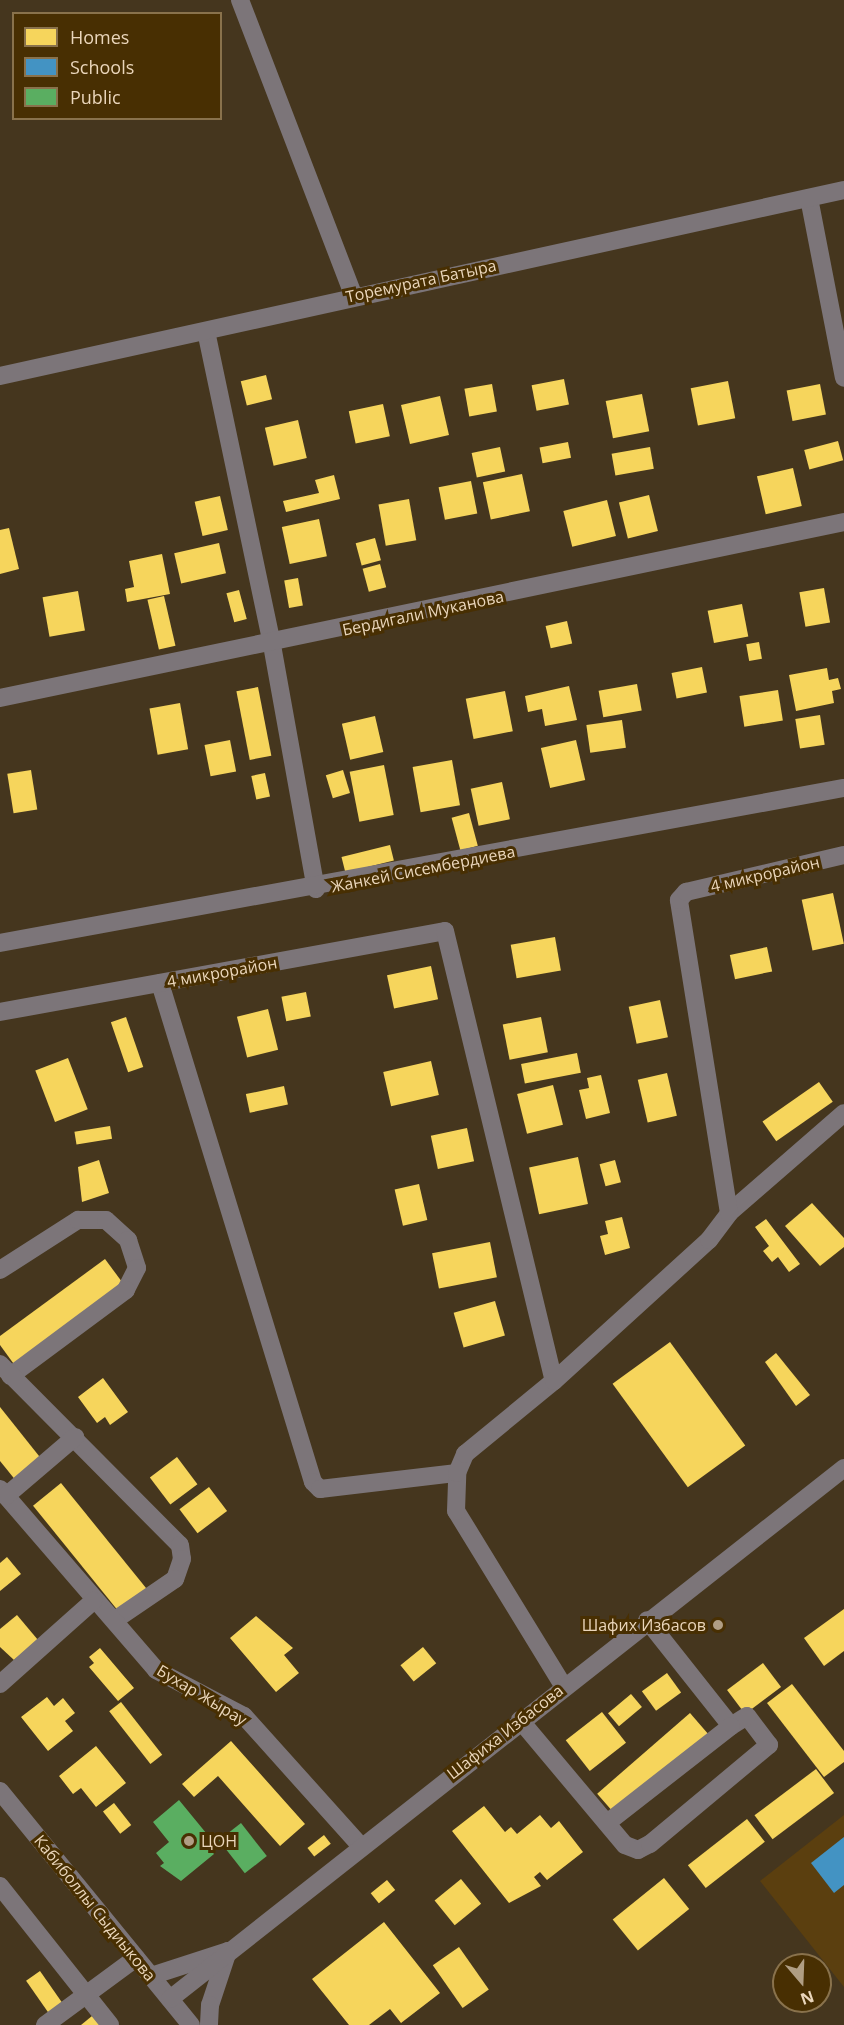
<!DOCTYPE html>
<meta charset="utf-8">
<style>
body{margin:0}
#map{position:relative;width:844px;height:2025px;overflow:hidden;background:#45361e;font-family:"Open Sans",sans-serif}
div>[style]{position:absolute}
.built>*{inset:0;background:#5b3f0f}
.homes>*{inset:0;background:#f6d55c;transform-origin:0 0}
.schools>*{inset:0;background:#4393c3}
.public>*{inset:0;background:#5aae61;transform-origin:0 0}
.minor>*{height:18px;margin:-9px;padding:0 9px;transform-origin:9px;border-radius:9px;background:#7c7579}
.dots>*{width:16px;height:16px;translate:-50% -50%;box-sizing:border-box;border:3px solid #482f02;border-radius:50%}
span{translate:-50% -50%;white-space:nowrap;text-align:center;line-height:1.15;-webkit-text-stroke:6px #482f02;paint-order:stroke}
.street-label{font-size:16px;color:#ead6bb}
.poi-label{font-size:16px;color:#ead6bb}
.right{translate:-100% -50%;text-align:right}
.left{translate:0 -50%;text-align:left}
.legend{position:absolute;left:12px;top:12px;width:210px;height:108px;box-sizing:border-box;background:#482f02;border:2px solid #89724c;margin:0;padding:8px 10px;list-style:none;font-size:18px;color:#ead6bb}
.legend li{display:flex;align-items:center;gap:12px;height:30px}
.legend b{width:30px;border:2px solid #89724c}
.north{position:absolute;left:772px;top:1953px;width:60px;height:60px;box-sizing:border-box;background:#482f02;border:2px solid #89724c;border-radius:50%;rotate:161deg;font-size:16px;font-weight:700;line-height:24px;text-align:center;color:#ead6bb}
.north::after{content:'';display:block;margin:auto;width:21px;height:27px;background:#b09e84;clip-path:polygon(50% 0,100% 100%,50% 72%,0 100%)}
</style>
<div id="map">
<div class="built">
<i style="clip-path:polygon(844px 1815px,844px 1987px,760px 1881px)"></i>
</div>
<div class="homes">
<i style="left:266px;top:375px;width:25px;height:26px;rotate:76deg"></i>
<i style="left:564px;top:379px;width:26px;height:33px;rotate:79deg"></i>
<i style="left:728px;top:381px;width:38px;height:38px;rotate:79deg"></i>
<i style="left:492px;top:384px;width:28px;height:28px;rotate:80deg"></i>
<i style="left:820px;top:384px;width:31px;height:34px;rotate:79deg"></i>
<i style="left:642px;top:394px;width:38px;height:37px;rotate:79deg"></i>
<i style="left:440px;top:396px;width:40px;height:40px;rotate:77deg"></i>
<i style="left:383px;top:404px;width:33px;height:35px;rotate:78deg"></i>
<i style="left:298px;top:420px;width:39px;height:34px;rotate:77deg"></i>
<i style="left:838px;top:441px;width:20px;height:35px;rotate:75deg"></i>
<i style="left:568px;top:442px;width:16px;height:29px;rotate:79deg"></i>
<i style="left:500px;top:447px;width:25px;height:29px;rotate:78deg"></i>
<i style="left:650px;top:447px;width:22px;height:39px;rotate:80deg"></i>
<i style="left:793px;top:468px;width:39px;height:37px;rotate:77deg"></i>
<i style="left:522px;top:474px;width:38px;height:40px;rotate:78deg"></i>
<i style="clip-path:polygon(334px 475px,340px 499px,286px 512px,283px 501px,319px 493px,315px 480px)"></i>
<i style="left:471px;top:481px;width:33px;height:33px;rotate:79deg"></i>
<i style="left:649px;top:495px;width:37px;height:31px;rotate:76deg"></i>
<i style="left:220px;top:496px;width:35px;height:26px;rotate:77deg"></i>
<i style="left:409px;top:499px;width:42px;height:31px;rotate:80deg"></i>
<i style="left:607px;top:500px;width:37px;height:45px;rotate:76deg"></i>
<i style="left:319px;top:519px;width:38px;height:38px;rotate:78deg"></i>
<i style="clip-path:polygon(9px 528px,19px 569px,0 574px,0 530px)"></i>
<i style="left:375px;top:538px;width:23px;height:20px;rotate:75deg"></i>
<i style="left:219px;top:543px;width:31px;height:46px;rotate:77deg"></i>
<i style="clip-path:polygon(162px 554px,170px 594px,127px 602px,125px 589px,134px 587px,129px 561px)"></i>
<i style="left:380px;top:564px;width:24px;height:18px;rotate:75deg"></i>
<i style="left:298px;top:578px;width:28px;height:14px;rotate:80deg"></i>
<i style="left:824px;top:588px;width:35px;height:25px;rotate:80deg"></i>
<i style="left:239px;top:590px;width:30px;height:13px;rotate:75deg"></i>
<i style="left:78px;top:591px;width:40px;height:36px;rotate:80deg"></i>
<i style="left:164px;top:596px;width:51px;height:17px;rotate:77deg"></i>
<i style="left:742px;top:604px;width:33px;height:35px;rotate:79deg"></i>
<i style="left:567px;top:621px;width:23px;height:22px;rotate:77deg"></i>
<i style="left:759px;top:642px;width:17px;height:13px;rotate:80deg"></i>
<i style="left:702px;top:667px;width:26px;height:31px;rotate:79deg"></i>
<i style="clip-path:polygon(827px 668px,829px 680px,838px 678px,841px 689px,832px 691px,834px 703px,796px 711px,789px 675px)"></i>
<i style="left:637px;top:684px;width:27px;height:39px;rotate:80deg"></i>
<i style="clip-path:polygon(569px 686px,577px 720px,545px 726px,542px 709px,528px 712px,525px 696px)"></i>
<i style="left:258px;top:687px;width:70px;height:22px;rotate:79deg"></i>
<i style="left:778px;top:690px;width:31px;height:39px;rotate:81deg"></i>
<i style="left:505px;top:691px;width:41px;height:40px;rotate:79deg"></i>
<i style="left:180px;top:703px;width:47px;height:31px;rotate:80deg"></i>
<i style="left:820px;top:715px;width:30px;height:25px;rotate:81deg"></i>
<i style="left:375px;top:716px;width:37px;height:34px;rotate:77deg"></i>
<i style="left:622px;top:720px;width:28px;height:36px;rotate:82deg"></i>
<i style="left:230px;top:740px;width:32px;height:26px;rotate:79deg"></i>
<i style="left:576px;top:740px;width:41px;height:36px;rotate:77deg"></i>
<i style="left:452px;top:760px;width:46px;height:40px;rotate:80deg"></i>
<i style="left:384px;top:765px;width:51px;height:35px;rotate:79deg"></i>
<i style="left:31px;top:770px;width:40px;height:24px;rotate:81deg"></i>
<i style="left:343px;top:770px;width:24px;height:18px;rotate:73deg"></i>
<i style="left:265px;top:773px;width:24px;height:14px;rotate:78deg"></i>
<i style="left:502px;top:782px;width:38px;height:32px;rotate:78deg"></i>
<i style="left:469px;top:813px;width:34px;height:18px;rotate:75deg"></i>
<i style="left:390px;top:845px;width:16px;height:50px;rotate:76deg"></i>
<i style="left:833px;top:893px;width:52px;height:32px;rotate:78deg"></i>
<i style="left:555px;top:937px;width:34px;height:45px;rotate:80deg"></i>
<i style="left:767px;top:947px;width:25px;height:38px;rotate:78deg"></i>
<i style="left:431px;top:966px;width:34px;height:45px;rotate:78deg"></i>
<i style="left:306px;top:992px;width:25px;height:25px;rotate:79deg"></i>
<i style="left:660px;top:1000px;width:38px;height:32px;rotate:78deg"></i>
<i style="left:268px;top:1009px;width:42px;height:32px;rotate:76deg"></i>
<i style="left:126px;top:1017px;width:53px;height:16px;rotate:71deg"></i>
<i style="left:541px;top:1017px;width:36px;height:39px;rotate:79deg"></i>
<i style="left:577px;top:1053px;width:20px;height:57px;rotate:79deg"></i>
<i style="left:68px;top:1058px;width:55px;height:35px;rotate:69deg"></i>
<i style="left:431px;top:1061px;width:35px;height:49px;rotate:77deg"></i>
<i style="left:667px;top:1073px;width:44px;height:30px;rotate:77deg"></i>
<i style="clip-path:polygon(601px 1075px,610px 1113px,586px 1119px,579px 1090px,589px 1088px,587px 1078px)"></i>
<i style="left:819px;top:1082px;width:24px;height:69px;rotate:55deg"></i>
<i style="left:553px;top:1085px;width:41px;height:37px;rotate:76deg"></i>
<i style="left:284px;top:1086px;width:19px;height:39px;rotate:78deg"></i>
<i style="left:110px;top:1126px;width:13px;height:36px;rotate:81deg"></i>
<i style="left:467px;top:1128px;width:34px;height:37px;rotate:78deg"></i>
<i style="left:578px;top:1157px;width:48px;height:50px;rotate:78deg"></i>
<i style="clip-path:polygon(99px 1160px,109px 1193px,82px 1202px,78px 1167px)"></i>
<i style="left:615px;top:1160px;width:23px;height:16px;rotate:75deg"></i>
<i style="left:419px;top:1184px;width:37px;height:25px;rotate:77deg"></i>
<i style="clip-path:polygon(812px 1203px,844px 1238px,844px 1247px,820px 1266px,785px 1226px)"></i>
<i style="clip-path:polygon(622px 1217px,630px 1248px,605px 1255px,600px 1236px,608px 1234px,605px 1221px)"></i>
<i style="clip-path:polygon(766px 1219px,800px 1264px,789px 1272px,778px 1257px,772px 1262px,763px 1251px,769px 1246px,755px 1227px)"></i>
<i style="left:490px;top:1242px;width:36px;height:59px;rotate:79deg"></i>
<i style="clip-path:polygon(105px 1259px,125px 1286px,16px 1367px,0 1345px,0 1336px)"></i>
<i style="left:495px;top:1301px;width:36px;height:43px;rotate:74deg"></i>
<i style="left:670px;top:1342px;width:128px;height:71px;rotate:54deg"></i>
<i style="clip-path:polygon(776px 1353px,810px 1395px,796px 1406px,765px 1362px)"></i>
<i style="clip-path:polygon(103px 1378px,128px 1412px,110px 1425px,105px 1417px,97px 1423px,78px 1397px)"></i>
<i style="clip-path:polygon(0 1407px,43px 1461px,17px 1482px,0 1461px)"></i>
<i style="left:177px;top:1457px;width:34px;height:34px;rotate:53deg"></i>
<i style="left:61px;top:1483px;width:138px;height:36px;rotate:51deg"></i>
<i style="left:209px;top:1487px;width:30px;height:37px;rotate:53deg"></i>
<i style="clip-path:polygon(7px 1557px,21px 1574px,0 1591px,0 1563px)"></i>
<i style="clip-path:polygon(844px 1609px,844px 1651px,824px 1666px,804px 1638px)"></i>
<i style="clip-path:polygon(17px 1615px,38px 1640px,14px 1660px,0 1647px,0 1629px)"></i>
<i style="clip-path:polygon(256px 1616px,293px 1648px,284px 1655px,299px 1673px,276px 1692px,230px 1638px)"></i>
<i style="left:423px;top:1647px;width:21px;height:29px;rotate:51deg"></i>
<i style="clip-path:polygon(100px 1648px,134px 1688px,118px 1701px,89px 1667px,94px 1663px,89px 1657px)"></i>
<i style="left:763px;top:1663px;width:30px;height:45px;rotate:53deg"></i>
<i style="left:667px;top:1673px;width:24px;height:31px;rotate:54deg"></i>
<i style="clip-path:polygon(792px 1684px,844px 1751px,844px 1762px,824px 1777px,767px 1703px)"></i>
<i style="left:631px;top:1694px;width:17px;height:30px;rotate:50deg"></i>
<i style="clip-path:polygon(47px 1697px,54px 1706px,63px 1698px,75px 1713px,65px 1721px,73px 1731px,48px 1751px,21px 1717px)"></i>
<i style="left:121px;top:1702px;width:67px;height:15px;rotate:52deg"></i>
<i style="left:602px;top:1712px;width:39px;height:46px;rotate:52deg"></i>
<i style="left:690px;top:1713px;width:29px;height:123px;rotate:49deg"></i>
<i style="clip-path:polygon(231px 1741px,305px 1824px,280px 1846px,218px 1776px,194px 1797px,182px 1784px)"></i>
<i style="clip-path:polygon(96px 1746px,126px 1783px,96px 1807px,81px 1788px,73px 1794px,59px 1776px)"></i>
<i style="left:816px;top:1769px;width:30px;height:77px;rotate:53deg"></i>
<i style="left:114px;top:1803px;width:28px;height:14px;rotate:52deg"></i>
<i style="clip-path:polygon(484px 1806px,505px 1832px,511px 1827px,517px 1834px,540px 1815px,551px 1828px,559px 1821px,583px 1852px,547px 1880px,540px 1872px,534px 1877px,541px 1886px,509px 1903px,452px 1831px)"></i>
<i style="left:747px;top:1819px;width:29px;height:75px;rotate:52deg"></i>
<i style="left:324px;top:1835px;width:11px;height:21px;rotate:52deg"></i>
<i style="left:664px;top:1878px;width:40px;height:66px;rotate:51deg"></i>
<i style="left:461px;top:1879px;width:32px;height:34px;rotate:51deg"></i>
<i style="left:387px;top:1880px;width:13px;height:21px;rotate:51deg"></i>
<i style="clip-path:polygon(384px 1922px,440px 1993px,401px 2023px,390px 2009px,369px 2025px,349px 2025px,312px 1979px)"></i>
<i style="left:459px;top:1947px;width:52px;height:32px;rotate:55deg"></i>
<i style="left:40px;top:1971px;width:39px;height:17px;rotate:55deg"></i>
<i style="clip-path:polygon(92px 2016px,100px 2025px,81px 2025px)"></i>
</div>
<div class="schools">
<i style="clip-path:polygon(844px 1837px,844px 1885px,834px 1893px,811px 1863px)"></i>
</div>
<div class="public">
<i style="clip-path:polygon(179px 1800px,211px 1839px,206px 1844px,214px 1854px,181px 1881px,160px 1866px,164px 1863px,156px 1853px,169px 1842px,153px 1822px)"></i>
<i style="left:241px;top:1823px;width:42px;height:28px;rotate:52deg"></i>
</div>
<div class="minor">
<i style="left:240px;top:0;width:316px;rotate:69deg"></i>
<i style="left:809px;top:198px;width:183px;rotate:79deg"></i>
<i style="left:206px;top:331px;width:321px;rotate:78.1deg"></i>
<i style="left:272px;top:645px;width:248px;rotate:79.8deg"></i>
<i style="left:0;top:376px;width:864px;rotate:-12.43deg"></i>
<i style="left:0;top:698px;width:862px;rotate:-11.78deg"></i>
<i style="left:0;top:943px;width:858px;rotate:-10.41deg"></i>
<i style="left:160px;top:983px;width:522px;rotate:72.95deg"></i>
<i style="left:313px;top:1482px;width:10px;rotate:45deg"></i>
<i style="left:320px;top:1489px;width:138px;rotate:-6.7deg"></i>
<i style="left:0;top:1012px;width:452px;rotate:-10.3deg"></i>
<i style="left:445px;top:931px;width:463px;rotate:76.4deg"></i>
<i style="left:729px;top:1213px;width:152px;rotate:-41deg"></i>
<i style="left:0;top:1270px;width:93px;rotate:-32.7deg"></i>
<i style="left:78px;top:1220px;width:28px"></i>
<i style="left:106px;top:1220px;width:30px;rotate:42deg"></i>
<i style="left:128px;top:1240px;width:29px;rotate:72deg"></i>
<i style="left:137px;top:1268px;width:25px;rotate:117deg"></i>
<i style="left:126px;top:1290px;width:144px;rotate:143.4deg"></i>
<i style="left:0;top:1364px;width:255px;rotate:45.2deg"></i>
<i style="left:180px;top:1545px;width:14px;rotate:82deg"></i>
<i style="left:182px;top:1559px;width:21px;rotate:109deg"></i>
<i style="left:175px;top:1579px;width:73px;rotate:145.7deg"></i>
<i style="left:0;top:1489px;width:239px;rotate:49.2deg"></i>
<i style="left:156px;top:1670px;width:99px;rotate:27.6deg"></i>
<i style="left:244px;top:1716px;width:172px;rotate:48.1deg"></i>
<i style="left:6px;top:1496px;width:91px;rotate:-40.5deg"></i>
<i style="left:0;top:1684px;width:125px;rotate:-41.7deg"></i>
<i style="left:564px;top:1687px;width:206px;rotate:-121.5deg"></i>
<i style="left:456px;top:1511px;width:38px;rotate:-88deg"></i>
<i style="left:457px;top:1473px;width:21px;rotate:-67deg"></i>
<i style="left:465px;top:1454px;width:115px;rotate:-39.4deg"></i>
<i style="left:554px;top:1381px;width:210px;rotate:-42.3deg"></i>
<i style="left:709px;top:1240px;width:34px;rotate:-53deg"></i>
<i style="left:729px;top:1213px;width:317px;rotate:-99.1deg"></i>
<i style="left:679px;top:900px;width:11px;rotate:-49deg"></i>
<i style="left:686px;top:892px;width:162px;rotate:-13.2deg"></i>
<i style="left:520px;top:1720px;width:163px;rotate:50deg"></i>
<i style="left:625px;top:1845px;width:14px;rotate:21deg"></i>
<i style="left:638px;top:1850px;width:13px;rotate:-27deg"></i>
<i style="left:650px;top:1844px;width:155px;rotate:-39.8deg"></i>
<i style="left:769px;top:1745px;width:36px;rotate:-127deg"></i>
<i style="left:747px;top:1716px;width:19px;rotate:148deg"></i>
<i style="left:731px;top:1726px;width:135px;rotate:-128.4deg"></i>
<i style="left:0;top:1791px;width:302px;rotate:50.8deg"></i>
<i style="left:607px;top:1823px;width:157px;rotate:-38deg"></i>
<i style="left:0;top:1886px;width:177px;rotate:51.6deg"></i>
<i style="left:151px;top:1976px;width:81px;rotate:-18deg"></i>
<i style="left:228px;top:1951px;width:57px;rotate:108.4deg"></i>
<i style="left:210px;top:2005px;width:20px;rotate:93deg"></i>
<i style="left:170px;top:1999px;width:858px;rotate:-38.23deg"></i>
<i style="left:45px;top:2025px;width:113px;rotate:-36.4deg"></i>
</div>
<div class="dots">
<i style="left:718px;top:1625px;background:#b09e84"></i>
<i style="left:189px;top:1841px;background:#b09e84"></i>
</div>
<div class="street-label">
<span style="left:421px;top:281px;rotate:-12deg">Торемурата Батыра</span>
<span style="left:423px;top:613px;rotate:-12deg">Бердигали Муканова</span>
<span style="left:423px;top:869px;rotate:-11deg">Жанкей Сисембердиева</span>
<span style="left:765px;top:874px;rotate:-13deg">4 микрорайон</span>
<span style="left:222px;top:972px;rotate:-10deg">4 микрорайон</span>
<span style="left:202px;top:1695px;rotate:31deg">Бухар Жырау</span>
<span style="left:505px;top:1732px;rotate:-38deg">Шафиха Избасова</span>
<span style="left:95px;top:1908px;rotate:51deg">Кабиболлы Сыдиыкова</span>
</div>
<div class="poi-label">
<span class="right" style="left:706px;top:1625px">Шафих Избасов</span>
<span class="left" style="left:201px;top:1841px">ЦОН</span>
</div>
<ul class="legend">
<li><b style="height:16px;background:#f6d55c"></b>Homes</li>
<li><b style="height:16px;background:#4393c3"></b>Schools</li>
<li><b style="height:16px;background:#5aae61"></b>Public</li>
</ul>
<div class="north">N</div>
</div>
